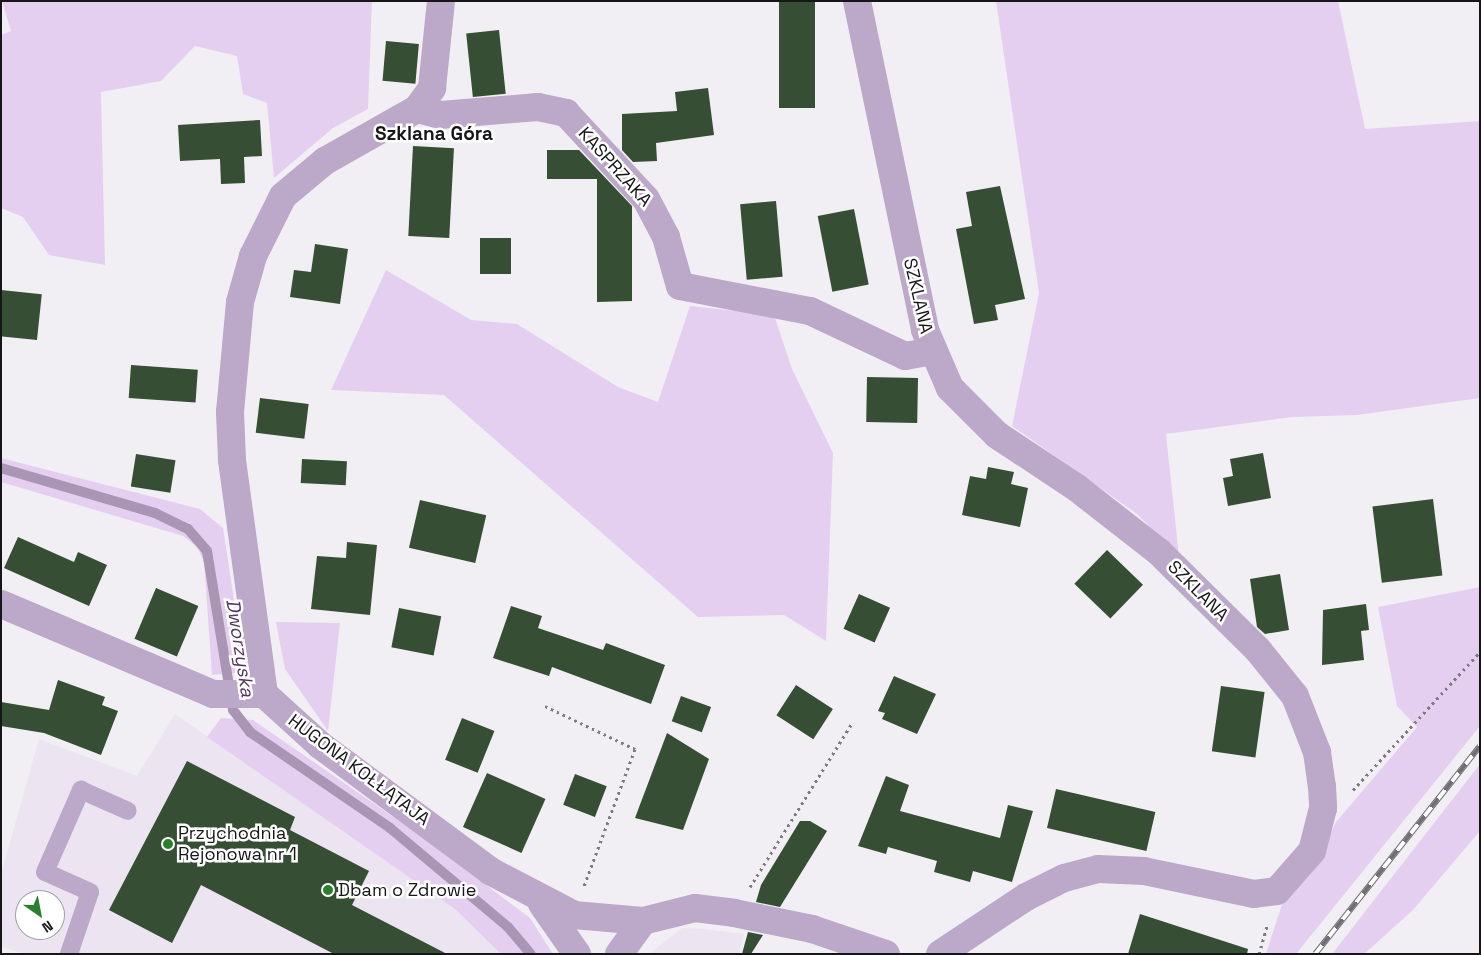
<!DOCTYPE html>
<meta charset="utf-8">
<style>
body{margin:0}
#map{position:relative;width:1481px;height:955px;overflow:hidden;background:#f2eff4;font-family:"Space Grotesk",sans-serif}
div>[style]{position:absolute}
.built>*{inset:0;background:#ece4f0}
.green>*{inset:0;background:#e4cff0}
.stream>*{height:10px;margin:-5px;padding:0 5px;transform-origin:5px;border-radius:5px;background:#aa95b5}
.building>*{inset:0;background:#354e34;transform-origin:0 0}
.path>*{height:3px;margin-top:-1.5px;transform-origin:0;background:repeating-linear-gradient(90deg,#7c7a7d 0 2.5px,transparent 0 6.5px)}
.lane>*{height:18px;margin:-9px;padding:0 9px;transform-origin:9px;border-radius:9px;background:#bca8c8}
.street>*{height:28px;margin:-14px;padding:0 14px;transform-origin:14px;border-radius:14px;background:#bca8c8}
.rail>*{height:5.5px;margin-top:-2.75px;transform-origin:0;background:repeating-linear-gradient(90deg,#fff 0 11px,#716f72 0 22px);box-sizing:border-box;border-block:1px solid #716f72}
.dots>*{width:14px;height:14px;translate:-50% -50%;box-sizing:border-box;border:2px solid #fff;border-radius:50%}
span{translate:-50% -50%;white-space:nowrap;text-align:center;line-height:1.15;-webkit-text-stroke:5px #fff;paint-order:stroke}
.street-label{font-size:18px;color:#161517}
.poi-label{font-size:18px;color:#161517}
.left{translate:0 -50%;text-align:left}
.neighbourhood-label{font-size:19px;color:#161517;font-weight:700}
.water-label{font-size:19px;color:#533662;font-style:italic}
.frame{position:absolute;inset:0;border:2px solid #161517;pointer-events:none}
.north{position:absolute;left:15px;top:890px;width:50px;height:50px;box-sizing:border-box;background:#fff;border:1px solid #a2a1a2;border-radius:50%;rotate:147deg;font-size:14px;font-weight:700;line-height:20px;text-align:center;color:#161517}
.north::after{content:'';display:block;margin:auto;width:18px;height:22px;background:#2a802d;clip-path:polygon(50% 0,100% 100%,50% 72%,0 100%)}
</style>
<div id="map">
<div class="built">
<i style="clip-path:polygon(evenodd,175px 714px,455px 909px,501px 954px,25px 954px,1px 947px,1px 874px,39px 739px,137px 776px,175px 714px,25px 900px,55px 900px,55px 930px,25px 930px,25px 900px)"></i>
<i style="clip-path:polygon(682px 928px,704px 929px,744px 934px,739px 954px,649px 954px)"></i>
</div>
<div class="green">
<i style="clip-path:polygon(2px 1px,372px 1px,368px 109px,333px 128px,274px 178px,267px 103px,243px 94px,237px 56px,195px 46px,161px 81px,101px 92px,105px 265px,49px 255px,23px 217px,1px 208px,1px 35px,11px 31px)"></i>
<i style="clip-path:polygon(996px 1px,1338px 1px,1365px 129px,1480px 121px,1480px 398px,1357px 415px,1292px 417px,1166px 434px,1179px 557px,1137px 514px,1012px 426px,1039px 293px)"></i>
<i style="clip-path:polygon(386px 270px,471px 320px,517px 324px,618px 387px,658px 402px,690px 306px,774px 315px,792px 369px,833px 453px,826px 641px,784px 615px,698px 617px,444px 395px,331px 390px)"></i>
<i style="clip-path:polygon(1px 458px,200px 509px,223px 528px,245px 672px,212px 675px,204px 562px,197px 547px,183px 536px,1px 482px)"></i>
<i style="clip-path:polygon(1480px 587px,1480px 726px,1296px 954px,1266px 954px,1283px 901px,1310px 875px,1336px 822px,1417px 727px,1397px 706px,1378px 607px)"></i>
<i style="clip-path:polygon(276px 622px,340px 623px,328px 731px,285px 669px)"></i>
<i style="clip-path:polygon(221px 718px,253px 720px,421px 836px,530px 918px,553px 954px,501px 954px,455px 909px,207px 737px)"></i>
<i style="clip-path:polygon(1480px 764px,1480px 831px,1412px 911px,1364px 954px,1332px 954px)"></i>
</div>
<div class="stream">
<i style="left:1px;top:468px;width:160px;rotate:16.3deg"></i>
<i style="left:155px;top:513px;width:37px;rotate:26deg"></i>
<i style="left:188px;top:529px;width:29px;rotate:49deg"></i>
<i style="left:207px;top:551px;width:161px;rotate:80.7deg"></i>
<i style="left:233px;top:710px;width:28px;rotate:52deg"></i>
<i style="left:250px;top:732px;width:170px;rotate:34.4deg"></i>
<i style="left:390px;top:828px;width:154px;rotate:40deg"></i>
<i style="left:508px;top:927px;width:35px;rotate:50deg"></i>
</div>
<div class="building">
<i style="left:779px;top:1px;width:36px;height:107px"></i>
<i style="left:499px;top:30px;width:64px;height:33px;rotate:84deg"></i>
<i style="left:386px;top:41px;width:33px;height:40px;rotate:5deg"></i>
<i style="clip-path:polygon(708px 88px,714px 135px,656px 143px,657px 161px,633px 162px,622px 150px,622px 114px,677px 111px,675px 92px)"></i>
<i style="clip-path:polygon(260px 120px,262px 156px,244px 157px,245px 183px,221px 184px,220px 159px,180px 161px,178px 125px)"></i>
<i style="left:413px;top:146px;width:41px;height:90px;rotate:3deg"></i>
<i style="clip-path:polygon(547px 150px,579px 150px,632px 206px,632px 301px,597px 302px,597px 179px,547px 179px)"></i>
<i style="clip-path:polygon(1000px 186px,1025px 299px,995px 305px,998px 320px,974px 324px,956px 229px,972px 226px,966px 192px)"></i>
<i style="left:776px;top:201px;width:76px;height:36px;rotate:85deg"></i>
<i style="left:854px;top:209px;width:77px;height:37px;rotate:79deg"></i>
<i style="left:511px;top:238px;width:36px;height:31px;rotate:90deg"></i>
<i style="clip-path:polygon(315px 244px,348px 249px,340px 304px,290px 297px,294px 270px,311px 272px)"></i>
<i style="left:1px;top:290px;width:41px;height:46px;rotate:6deg"></i>
<i style="left:131px;top:365px;width:67px;height:33px;rotate:4deg"></i>
<i style="left:867px;top:377px;width:51px;height:45px;rotate:1deg"></i>
<i style="left:260px;top:398px;width:49px;height:35px;rotate:7deg"></i>
<i style="clip-path:polygon(1263px 453px,1271px 498px,1228px 506px,1223px 478px,1233px 476px,1230px 459px)"></i>
<i style="left:136px;top:454px;width:40px;height:33px;rotate:9deg"></i>
<i style="left:302px;top:459px;width:45px;height:24px;rotate:3deg"></i>
<i style="clip-path:polygon(988px 467px,1014px 472px,1011px 484px,1028px 488px,1020px 527px,962px 515px,970px 476px,986px 479px)"></i>
<i style="left:1433px;top:499px;width:77px;height:61px;rotate:83deg"></i>
<i style="left:420px;top:500px;width:68px;height:49px;rotate:13deg"></i>
<i style="clip-path:polygon(18px 537px,74px 562px,78px 552px,107px 565px,89px 606px,4px 568px)"></i>
<i style="clip-path:polygon(347px 542px,377px 545px,370px 615px,311px 609px,317px 556px,346px 558px)"></i>
<i style="left:1107px;top:550px;width:50px;height:47px;rotate:44deg"></i>
<i style="clip-path:polygon(1280px 574px,1289px 630px,1265px 634px,1257px 627px,1250px 579px)"></i>
<i style="left:156px;top:588px;width:46px;height:55px;rotate:23deg"></i>
<i style="left:859px;top:594px;width:34px;height:38px;rotate:24deg"></i>
<i style="clip-path:polygon(1366px 604px,1369px 630px,1361px 631px,1364px 660px,1322px 665px,1323px 610px)"></i>
<i style="clip-path:polygon(511px 606px,542px 616px,538px 628px,603px 650px,606px 643px,665px 665px,651px 704px,552px 667px,549px 676px,493px 658px)"></i>
<i style="left:399px;top:608px;width:43px;height:40px;rotate:11deg"></i>
<i style="clip-path:polygon(894px 676px,936px 694px,917px 734px,882px 719px,885px 713px,878px 711px)"></i>
<i style="clip-path:polygon(58px 680px,105px 697px,102px 705px,118px 711px,101px 755px,44px 733px,1px 726px,1px 702px,49px 710px)"></i>
<i style="left:796px;top:685px;width:44px;height:36px;rotate:33deg"></i>
<i style="left:1221px;top:686px;width:44px;height:66px;rotate:8deg"></i>
<i style="left:681px;top:696px;width:32px;height:27px;rotate:20deg"></i>
<i style="left:462px;top:718px;width:35px;height:45px;rotate:22deg"></i>
<i style="clip-path:polygon(667px 733px,709px 759px,683px 830px,635px 818px)"></i>
<i style="clip-path:polygon(187px 761px,295px 817px,290px 830px,369px 871px,352px 905px,447px 954px,334px 954px,201px 885px,172px 943px,109px 910px)"></i>
<i style="left:487px;top:773px;width:64px;height:59px;rotate:24deg"></i>
<i style="left:575px;top:774px;width:34px;height:33px;rotate:21deg"></i>
<i style="clip-path:polygon(886px 776px,909px 785px,900px 811px,1000px 838px,1008px 805px,1033px 811px,1012px 882px,973px 871px,970px 882px,934px 872px,937px 861px,888px 847px,886px 854px,858px 846px)"></i>
<i style="left:1056px;top:789px;width:102px;height:40px;rotate:13deg"></i>
<i style="clip-path:polygon(800px 821px,810px 821px,827px 831px,780px 907px,756px 902px,761px 885px)"></i>
<i style="clip-path:polygon(1140px 914px,1248px 949px,1247px 954px,1128px 954px)"></i>
<i style="clip-path:polygon(748px 932px,763px 935px,751px 954px,742px 954px)"></i>
</div>
<div class="path">
<i style="left:545px;top:706px;width:100px;rotate:25.5deg"></i>
<i style="left:635px;top:749px;width:146px;rotate:110.4deg"></i>
<i style="left:1353px;top:790px;width:188px;rotate:-47.4deg"></i>
<i style="left:750px;top:887px;width:193px;rotate:-58.1deg"></i>
<i style="left:1259px;top:954px;width:32px;rotate:-74deg"></i>
</div>
<div class="lane">
<i style="left:69px;top:954px;width:65px;rotate:-71.3deg"></i>
<i style="left:90px;top:892px;width:49px;rotate:-156deg"></i>
<i style="left:45px;top:872px;width:90px;rotate:-66.3deg"></i>
<i style="left:81px;top:790px;width:51px;rotate:24.1deg"></i>
</div>
<div class="street">
<i style="left:857px;top:1px;width:336px;rotate:78.3deg"></i>
<i style="left:925px;top:330px;width:63px;rotate:66.7deg"></i>
<i style="left:950px;top:388px;width:66px;rotate:45deg"></i>
<i style="left:997px;top:435px;width:96px;rotate:33.5deg"></i>
<i style="left:1077px;top:488px;width:104px;rotate:38deg"></i>
<i style="left:1159px;top:552px;width:139px;rotate:44.7deg"></i>
<i style="left:1258px;top:650px;width:59px;rotate:51.2deg"></i>
<i style="left:1295px;top:696px;width:60px;rotate:68.6deg"></i>
<i style="left:1317px;top:752px;width:34px;rotate:82deg"></i>
<i style="left:1322px;top:786px;width:22px;rotate:87deg"></i>
<i style="left:1323px;top:808px;width:44px;rotate:104.3deg"></i>
<i style="left:1312px;top:851px;width:53px;rotate:131.2deg"></i>
<i style="left:1277px;top:891px;width:23px;rotate:173deg"></i>
<i style="left:1254px;top:894px;width:112px;rotate:-168.2deg"></i>
<i style="left:1144px;top:871px;width:46px;rotate:-177.5deg"></i>
<i style="left:1098px;top:869px;width:35px;rotate:165deg"></i>
<i style="left:1064px;top:878px;width:42px;rotate:153.4deg"></i>
<i style="left:1026px;top:897px;width:103px;rotate:146.5deg"></i>
<i style="left:417px;top:109px;width:25px;rotate:14deg"></i>
<i style="left:441px;top:115px;width:97px;rotate:-4.7deg"></i>
<i style="left:538px;top:107px;width:29px;rotate:12deg"></i>
<i style="left:566px;top:113px;width:117px;rotate:47.1deg"></i>
<i style="left:646px;top:199px;width:43px;rotate:62.2deg"></i>
<i style="left:666px;top:237px;width:51px;rotate:74.1deg"></i>
<i style="left:680px;top:286px;width:132px;rotate:10.9deg"></i>
<i style="left:810px;top:311px;width:105px;rotate:25.3deg"></i>
<i style="left:905px;top:356px;width:27px;rotate:-10deg"></i>
<i style="left:1px;top:604px;width:230px;rotate:23deg"></i>
<i style="left:213px;top:694px;width:51px"></i>
<i style="left:264px;top:694px;width:76px;rotate:42.3deg"></i>
<i style="left:320px;top:745px;width:212px;rotate:36.5deg"></i>
<i style="left:490px;top:871px;width:95px;rotate:27.6deg"></i>
<i style="left:574px;top:915px;width:69px;rotate:5deg"></i>
<i style="left:643px;top:921px;width:41px;rotate:126deg"></i>
<i style="left:264px;top:694px;width:236px;rotate:-97.8deg"></i>
<i style="left:232px;top:460px;width:48px;rotate:-92.4deg"></i>
<i style="left:230px;top:412px;width:110px;rotate:-84.8deg"></i>
<i style="left:240px;top:302px;width:48px;rotate:-74.2deg"></i>
<i style="left:253px;top:256px;width:67px;rotate:-63.4deg"></i>
<i style="left:283px;top:196px;width:55px;rotate:-39.8deg"></i>
<i style="left:325px;top:161px;width:106px;rotate:-29.5deg"></i>
<i style="left:417px;top:109px;width:26px;rotate:-54deg"></i>
<i style="left:432px;top:88px;width:87px;rotate:-84.1deg"></i>
<i style="left:542px;top:904px;width:61px;rotate:55deg"></i>
<i style="left:643px;top:921px;width:54px;rotate:-14deg"></i>
<i style="left:695px;top:908px;width:39px;rotate:7deg"></i>
<i style="left:734px;top:913px;width:80px;rotate:11.6deg"></i>
<i style="left:812px;top:929px;width:78px;rotate:18.7deg"></i>
</div>
<div class="rail">
<i style="left:1315px;top:954px;width:265px;rotate:-51.6deg"></i>
</div>
<div class="dots">
<i style="left:168px;top:844px;background:#2a802d"></i>
<i style="left:328px;top:890px;background:#2a802d"></i>
</div>
<div class="street-label">
<span style="left:615px;top:167px;rotate:48deg">KASPRZAKA</span>
<span style="left:918px;top:296px;rotate:77deg">SZKLANA</span>
<span style="left:1198px;top:591px;rotate:45deg">SZKLANA</span>
<span style="left:359px;top:770px;rotate:37deg">HUGONA KOŁŁĄTAJA</span>
</div>
<div class="poi-label">
<span class="left" style="left:178px;top:844px">Przychodnia<br>Rejonowa nr 1</span>
<span class="left" style="left:338px;top:890px">Dbam o Zdrowie</span>
</div>
<div class="neighbourhood-label">
<span style="left:434px;top:134px">Szklana Góra</span>
</div>
<div class="water-label">
<span style="left:240px;top:648px;rotate:81deg">Dworzyska</span>
</div>
<div class="frame"></div>
<div class="north">N</div>
</div>
